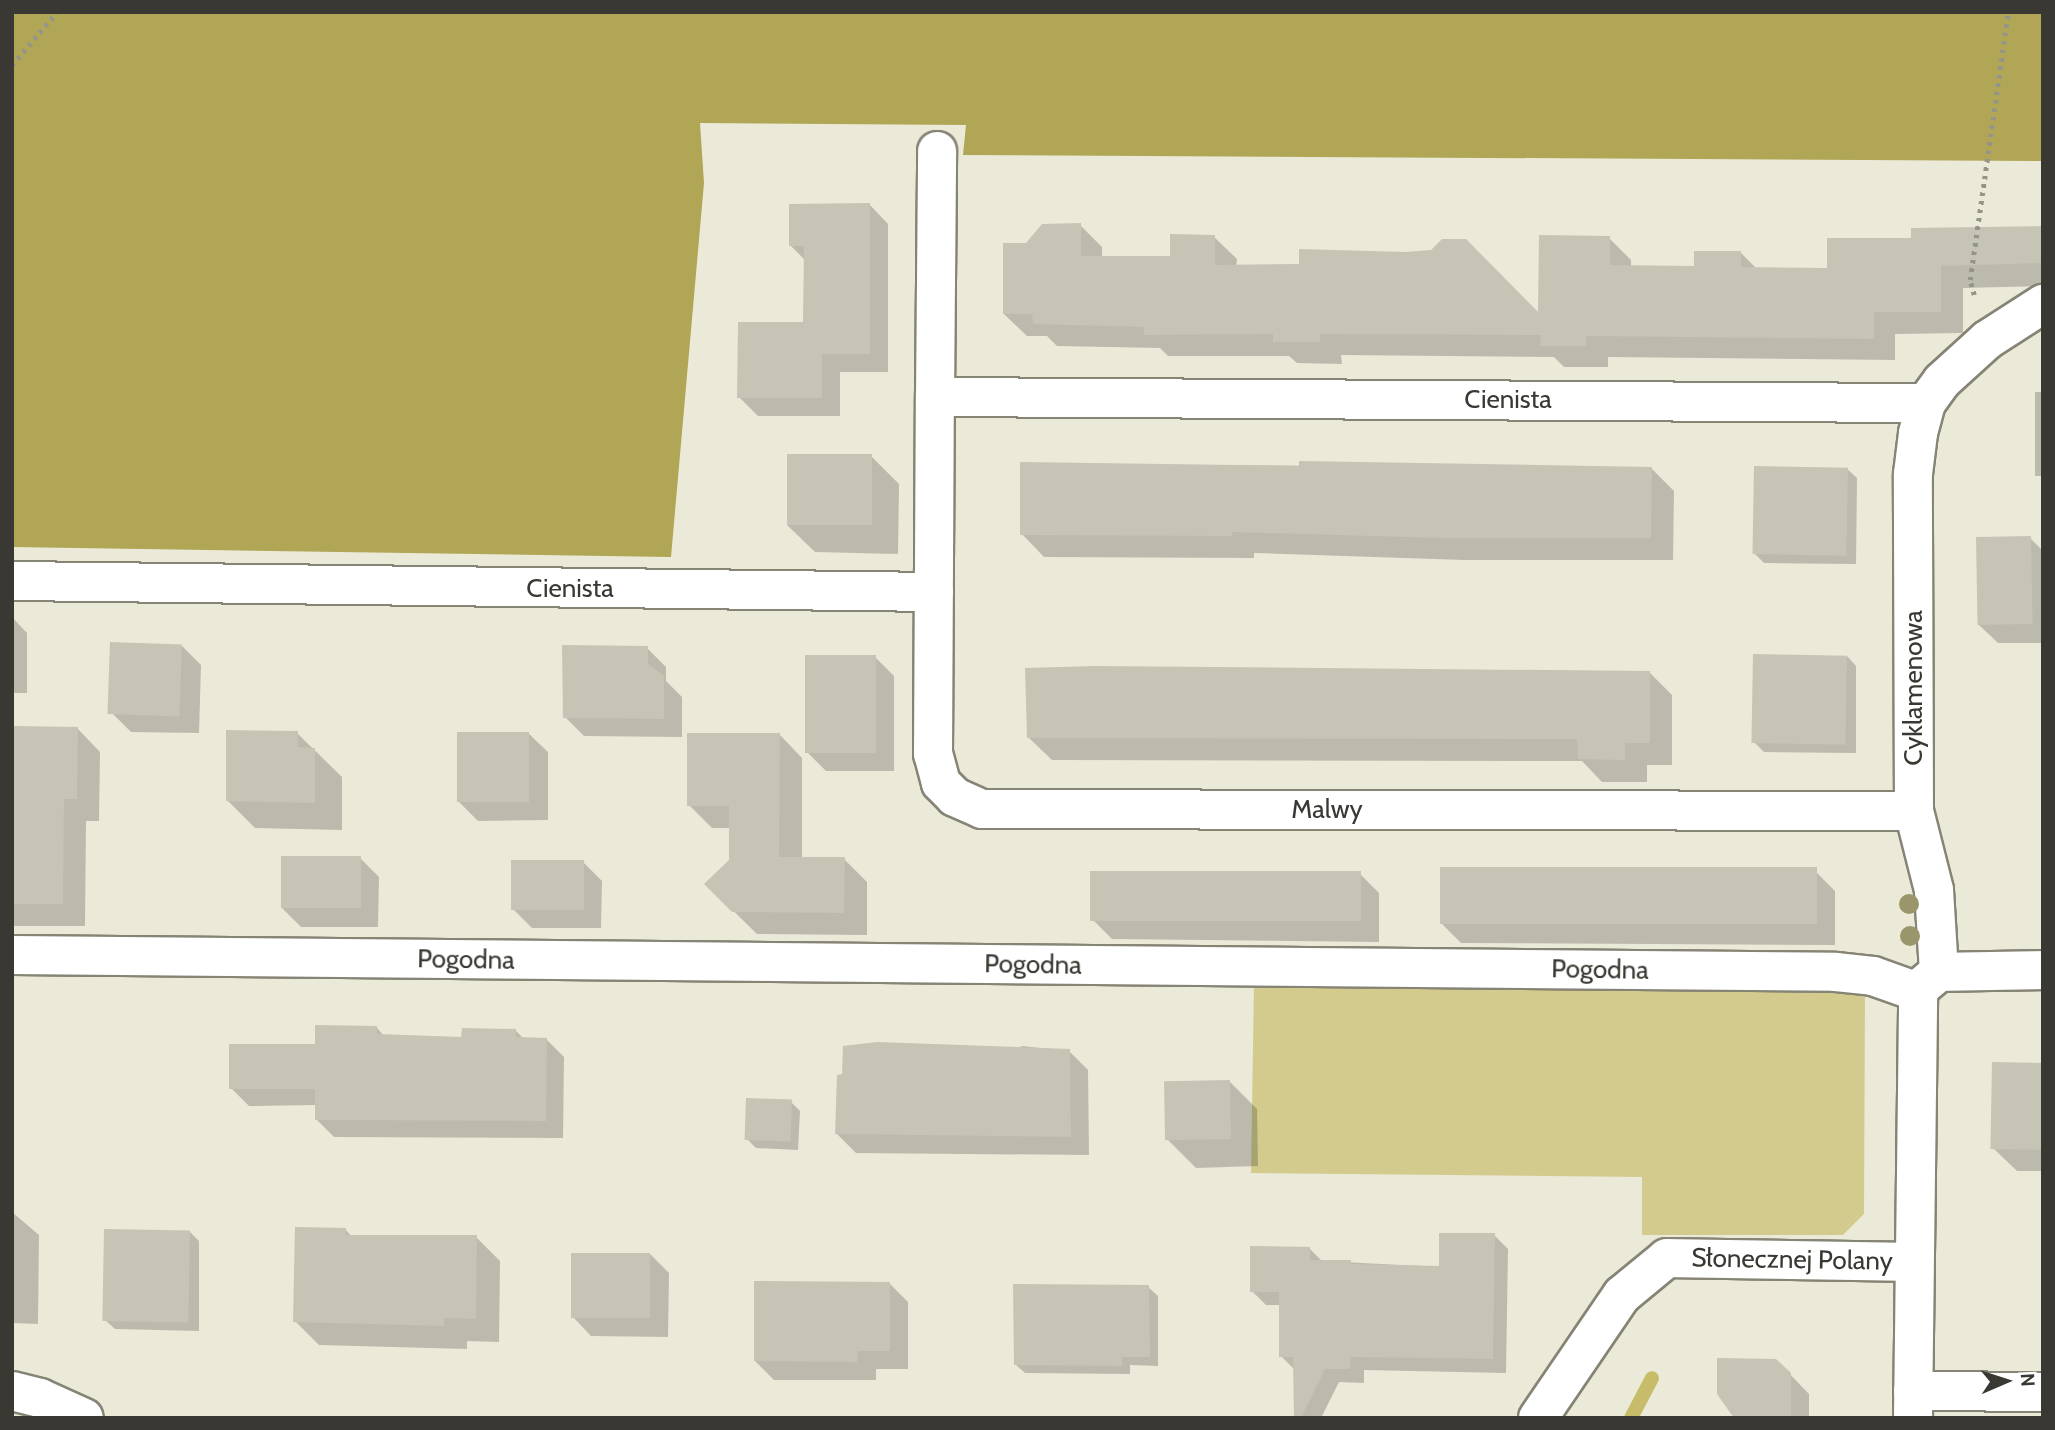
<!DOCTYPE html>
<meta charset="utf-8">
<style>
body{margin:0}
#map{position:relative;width:2055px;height:1430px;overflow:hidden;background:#ebe9d8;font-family:Cabin,sans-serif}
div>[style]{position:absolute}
.green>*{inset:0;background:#d3cb8d}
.forest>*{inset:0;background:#b0a655}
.shadow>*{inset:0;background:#0003;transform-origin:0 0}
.stream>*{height:14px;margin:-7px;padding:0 7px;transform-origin:7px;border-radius:7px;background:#c6bc6a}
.building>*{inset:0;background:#c6c4b4;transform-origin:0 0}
.path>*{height:4.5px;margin-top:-2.25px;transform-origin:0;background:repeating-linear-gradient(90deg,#959488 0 3.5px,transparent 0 8.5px)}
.roads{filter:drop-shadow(2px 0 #868475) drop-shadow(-2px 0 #868475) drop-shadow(0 2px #868475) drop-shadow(0 -2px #868475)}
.street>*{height:38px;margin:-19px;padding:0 19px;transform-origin:19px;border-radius:19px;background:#fff}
.trees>*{width:20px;height:20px;margin:-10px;border-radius:50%;background:#9a956b}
span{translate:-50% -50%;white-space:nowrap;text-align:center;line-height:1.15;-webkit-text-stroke:5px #fff;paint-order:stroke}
.street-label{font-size:26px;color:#393832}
.frame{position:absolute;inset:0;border:14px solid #393832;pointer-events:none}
.north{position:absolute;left:1971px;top:1346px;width:70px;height:70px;-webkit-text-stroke:5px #fff;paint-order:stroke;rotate:87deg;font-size:19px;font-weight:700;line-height:28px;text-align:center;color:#393832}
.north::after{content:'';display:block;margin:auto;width:24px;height:32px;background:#393832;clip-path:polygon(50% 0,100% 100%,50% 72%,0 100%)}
</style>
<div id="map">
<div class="green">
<i style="clip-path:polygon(1254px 983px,1865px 990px,1864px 1214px,1843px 1235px,1642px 1235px,1642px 1177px,1251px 1173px)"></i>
</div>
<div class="forest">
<i style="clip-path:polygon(12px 12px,2043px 12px,2043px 161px,963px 155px,966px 125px,700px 123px,704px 183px,671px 557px,12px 547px)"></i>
</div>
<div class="shadow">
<i style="clip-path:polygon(870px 205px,888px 224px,888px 372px,840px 372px,840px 416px,758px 416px,739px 397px,805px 324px,805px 260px,791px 246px)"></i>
<i style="clip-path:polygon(1080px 225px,1102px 247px,1102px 258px,1172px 258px,1214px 237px,1237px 259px,1236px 267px,1539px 316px,1609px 238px,1631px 260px,1631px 267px,1696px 268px,1741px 253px,1757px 269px,1829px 270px,1913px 240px,2043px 229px,2043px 286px,1963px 288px,1963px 333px,1895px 334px,1895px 360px,1608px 357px,1608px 367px,1564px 367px,1554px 357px,1341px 355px,1342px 364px,1297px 363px,1289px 356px,1168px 356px,1160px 348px,1057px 346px,1047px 336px,1027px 336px,1004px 314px,1026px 244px)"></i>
<i style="left:2035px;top:392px;width:8px;height:84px"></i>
<i style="clip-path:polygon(871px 456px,899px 484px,898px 554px,815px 552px,787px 525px)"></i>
<i style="clip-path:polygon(1022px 464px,1651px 468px,1674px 491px,1673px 560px,1464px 560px,1254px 553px,1254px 558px,1044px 557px,1022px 534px)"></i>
<i style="clip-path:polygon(1847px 469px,1857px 478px,1856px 564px,1764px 563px,1755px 554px)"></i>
<i style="clip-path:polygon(2030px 538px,2043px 551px,2043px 643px,1998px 643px,1979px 625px)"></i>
<i style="clip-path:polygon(12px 617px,27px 633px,27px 693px,12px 693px)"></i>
<i style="clip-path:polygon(182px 646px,201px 665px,199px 733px,131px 732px,112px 713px)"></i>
<i style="clip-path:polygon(647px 648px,666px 667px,666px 681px,682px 697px,682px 737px,584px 736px,565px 717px)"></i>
<i style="clip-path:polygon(1847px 656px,1856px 666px,1856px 753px,1764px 752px,1755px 743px)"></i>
<i style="clip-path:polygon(875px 657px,894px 676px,894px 771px,826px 771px,807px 752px)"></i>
<i style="clip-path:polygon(1649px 672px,1672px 695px,1672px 765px,1647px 765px,1647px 782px,1602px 782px,1582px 761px,1052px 760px,1029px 738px)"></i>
<i style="clip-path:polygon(12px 728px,78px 729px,100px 752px,99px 821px,86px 821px,85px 926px,12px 926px)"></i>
<i style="clip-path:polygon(297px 733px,342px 777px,342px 830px,255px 828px,228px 801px)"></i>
<i style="clip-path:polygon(529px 734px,548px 752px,548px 820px,478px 821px,459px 802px)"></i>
<i style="clip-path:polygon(779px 734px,802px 758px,802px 859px,844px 859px,867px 882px,867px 935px,757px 934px,706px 884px,731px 861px,731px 828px,712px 828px,689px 805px)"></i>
<i style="clip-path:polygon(360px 858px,379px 877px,378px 927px,301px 927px,282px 908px)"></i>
<i style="clip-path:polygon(583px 862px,602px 881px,601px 928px,532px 928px,513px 909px)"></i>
<i style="clip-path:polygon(1816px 872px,1835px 891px,1835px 945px,1461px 943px,1442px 924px)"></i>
<i style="clip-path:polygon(1360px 874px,1379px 893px,1379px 942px,1112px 939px,1093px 920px)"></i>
<i style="clip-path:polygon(377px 1028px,384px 1036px,463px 1038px,516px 1031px,524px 1039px,546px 1039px,564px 1057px,563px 1138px,334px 1137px,317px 1120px,317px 1105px,249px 1106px,231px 1088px,317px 1046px)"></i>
<i style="clip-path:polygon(1022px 1046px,1069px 1051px,1088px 1070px,1089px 1155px,856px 1153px,837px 1134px)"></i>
<i style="clip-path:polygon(2043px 1064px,2043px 1171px,2017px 1171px,1993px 1148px)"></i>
<i style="clip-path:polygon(1229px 1081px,1257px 1109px,1258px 1166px,1196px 1168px,1168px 1140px)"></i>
<i style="clip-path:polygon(791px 1102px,800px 1111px,798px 1150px,756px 1148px,747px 1139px)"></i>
<i style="clip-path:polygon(12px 1212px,39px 1235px,38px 1324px,12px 1323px)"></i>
<i style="clip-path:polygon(346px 1230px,352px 1237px,476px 1237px,500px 1261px,499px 1342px,467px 1341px,467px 1349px,319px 1345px,295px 1321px)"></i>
<i style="clip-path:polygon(190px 1232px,199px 1241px,199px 1331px,115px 1329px,105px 1320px)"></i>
<i style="clip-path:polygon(1494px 1235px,1508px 1249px,1506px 1373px,1364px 1370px,1364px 1383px,1339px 1382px,1321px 1418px,1296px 1418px,1295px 1370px,1281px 1356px,1281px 1305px,1266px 1305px,1252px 1291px,1309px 1248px,1322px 1261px,1441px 1267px)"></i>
<i style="clip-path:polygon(650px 1254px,669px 1273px,668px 1337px,591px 1336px,573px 1317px)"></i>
<i style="clip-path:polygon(889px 1283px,908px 1302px,908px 1369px,876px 1369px,876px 1380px,774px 1380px,755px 1361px)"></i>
<i style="clip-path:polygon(1148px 1287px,1158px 1296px,1158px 1366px,1130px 1365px,1130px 1374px,1025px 1373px,1015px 1364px)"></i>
<i style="clip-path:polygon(1776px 1360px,1809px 1394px,1809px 1418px,1736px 1418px)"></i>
</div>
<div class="stream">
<i style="left:1631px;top:1418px;width:45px;rotate:-62.3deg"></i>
</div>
<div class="building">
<i style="clip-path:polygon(870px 203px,870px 354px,822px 354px,822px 398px,737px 398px,738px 322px,803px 322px,804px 246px,789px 246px,789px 204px)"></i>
<i style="clip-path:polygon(1081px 223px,1081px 256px,1170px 256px,1170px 234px,1215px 235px,1215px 265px,1299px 264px,1299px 249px,1405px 252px,1431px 250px,1442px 239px,1466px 239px,1538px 312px,1539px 235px,1610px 236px,1610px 265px,1694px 266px,1694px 251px,1741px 251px,1741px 267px,1827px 268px,1827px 238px,1911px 238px,1911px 228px,2043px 226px,2043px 263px,1941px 266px,1941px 312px,1874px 312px,1874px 339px,1586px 336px,1586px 346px,1540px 346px,1541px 335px,1320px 334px,1320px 342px,1273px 342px,1273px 334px,1144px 335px,1144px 327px,1033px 324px,1032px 314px,1003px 314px,1003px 243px,1026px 243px,1042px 224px)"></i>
<i style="left:787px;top:454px;width:85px;height:71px"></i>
<i style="clip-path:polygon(1299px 461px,1652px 467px,1651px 538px,1441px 538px,1232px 532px,1232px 536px,1020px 535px,1020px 462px,1299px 466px)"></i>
<i style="left:1754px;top:466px;width:94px;height:88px;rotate:1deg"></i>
<i style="left:2031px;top:536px;width:88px;height:55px;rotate:89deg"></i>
<i style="left:110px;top:642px;width:72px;height:72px;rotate:2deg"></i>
<i style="clip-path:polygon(562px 645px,648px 646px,648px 664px,664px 676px,664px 719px,563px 718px)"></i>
<i style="left:1753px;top:654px;width:94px;height:89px;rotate:1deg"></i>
<i style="left:805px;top:655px;width:71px;height:98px"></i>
<i style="clip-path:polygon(1095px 666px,1650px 671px,1650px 743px,1625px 743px,1625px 760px,1578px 759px,1577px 739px,1027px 738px,1025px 668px)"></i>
<i style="clip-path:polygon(12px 726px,78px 727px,77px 799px,64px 799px,63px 904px,12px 904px)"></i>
<i style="clip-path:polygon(226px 730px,298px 731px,298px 747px,315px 748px,315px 803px,226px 801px)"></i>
<i style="left:457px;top:732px;width:72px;height:70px"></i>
<i style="clip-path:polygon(687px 733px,780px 733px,779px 857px,845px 857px,844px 913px,732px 912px,704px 884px,729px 860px,729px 806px,687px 806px)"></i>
<i style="left:281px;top:856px;width:80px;height:52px"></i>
<i style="left:511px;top:860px;width:73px;height:50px"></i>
<i style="left:1440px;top:867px;width:377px;height:57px"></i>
<i style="left:1090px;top:871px;width:271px;height:50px"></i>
<i style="clip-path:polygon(315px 1025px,377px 1026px,377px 1034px,461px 1037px,462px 1028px,516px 1029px,516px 1037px,547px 1038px,546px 1121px,315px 1120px,315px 1089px,229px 1089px,229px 1044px,315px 1044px)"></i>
<i style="clip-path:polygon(877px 1042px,1070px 1049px,1071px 1137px,835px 1134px,837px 1075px,842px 1074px,843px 1046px)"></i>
<i style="left:1992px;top:1062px;width:51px;height:87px;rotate:1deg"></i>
<i style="left:1230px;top:1080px;width:59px;height:66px;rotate:89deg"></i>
<i style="left:746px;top:1098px;width:46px;height:42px;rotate:2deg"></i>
<i style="clip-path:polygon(295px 1227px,346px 1228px,346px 1235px,477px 1235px,476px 1319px,444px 1318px,444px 1326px,293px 1322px)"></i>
<i style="left:104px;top:1229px;width:86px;height:92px;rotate:1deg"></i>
<i style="clip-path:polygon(1439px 1233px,1495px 1233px,1493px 1359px,1351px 1357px,1350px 1369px,1325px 1369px,1301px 1418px,1294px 1418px,1293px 1357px,1279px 1357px,1279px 1292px,1250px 1292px,1250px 1246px,1310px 1247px,1310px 1260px,1351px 1260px,1351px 1264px,1439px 1266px)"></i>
<i style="left:571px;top:1253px;width:79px;height:65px"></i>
<i style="clip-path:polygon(754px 1281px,890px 1282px,890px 1351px,858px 1351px,857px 1362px,754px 1361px)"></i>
<i style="clip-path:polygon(1013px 1284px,1149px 1285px,1150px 1357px,1122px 1357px,1122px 1366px,1014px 1365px)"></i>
<i style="clip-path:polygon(1717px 1358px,1776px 1359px,1791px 1373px,1791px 1418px,1734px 1418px,1717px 1394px)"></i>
</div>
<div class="path">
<i style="left:12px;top:65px;width:70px;rotate:-49.7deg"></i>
<i style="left:1974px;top:295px;width:16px;rotate:-105deg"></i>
<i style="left:1970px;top:280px;width:271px;rotate:-81.9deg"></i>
</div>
<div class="roads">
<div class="street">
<i style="left:935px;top:397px;width:246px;rotate:-89.5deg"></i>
<i style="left:12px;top:581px;width:922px;rotate:0.68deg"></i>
<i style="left:1914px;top:811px;width:932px;rotate:-179.88deg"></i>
<i style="left:982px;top:809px;width:30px;rotate:-156deg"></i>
<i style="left:955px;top:797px;width:20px;rotate:-135deg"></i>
<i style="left:941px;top:783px;width:30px;rotate:-105deg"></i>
<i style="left:933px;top:754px;width:357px;rotate:-89.7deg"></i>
<i style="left:935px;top:397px;width:991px;rotate:0.35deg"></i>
<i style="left:12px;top:955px;width:1824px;rotate:0.53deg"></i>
<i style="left:1836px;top:972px;width:37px;rotate:6deg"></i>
<i style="left:1873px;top:976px;width:48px;rotate:19.6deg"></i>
<i style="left:1939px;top:972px;width:82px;rotate:-93.5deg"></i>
<i style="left:1934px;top:890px;width:81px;rotate:-104.2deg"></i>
<i style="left:1914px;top:811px;width:337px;rotate:-90.2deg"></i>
<i style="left:1913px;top:474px;width:41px;rotate:-83deg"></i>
<i style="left:1918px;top:433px;width:31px;rotate:-75deg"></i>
<i style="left:1926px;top:403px;width:27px;rotate:-54deg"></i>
<i style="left:1942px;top:381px;width:61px;rotate:-42.3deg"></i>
<i style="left:1987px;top:340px;width:67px;rotate:-32.7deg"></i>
<i style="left:1921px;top:987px;width:23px;rotate:-40deg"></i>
<i style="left:1939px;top:972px;width:104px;rotate:-1.1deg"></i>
<i style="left:12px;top:1391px;width:29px;rotate:14deg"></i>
<i style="left:40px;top:1398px;width:48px;rotate:24.4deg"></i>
<i style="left:1913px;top:1391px;width:130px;rotate:0.4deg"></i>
<i style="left:1538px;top:1418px;width:149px;rotate:-55.7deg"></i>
<i style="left:1622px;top:1295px;width:58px;rotate:-39.4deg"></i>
<i style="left:1667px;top:1258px;width:247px;rotate:0.9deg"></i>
<i style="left:1913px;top:1418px;width:426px;rotate:-89.3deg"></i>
</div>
</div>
<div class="trees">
<i style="left:1909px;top:904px"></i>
<i style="left:1910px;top:936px"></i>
</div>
<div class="street-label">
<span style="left:1508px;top:400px">Cienista</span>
<span style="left:570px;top:589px">Cienista</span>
<span style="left:1914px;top:688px;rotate:-90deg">Cyklamenowa</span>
<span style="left:1327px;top:810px">Malwy</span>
<span style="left:466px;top:960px;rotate:1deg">Pogodna</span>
<span style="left:1033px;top:965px;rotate:1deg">Pogodna</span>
<span style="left:1600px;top:970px;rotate:1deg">Pogodna</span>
<span style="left:1792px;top:1260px;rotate:1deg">Słonecznej Polany</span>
</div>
<div class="frame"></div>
<div class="north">N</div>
</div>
